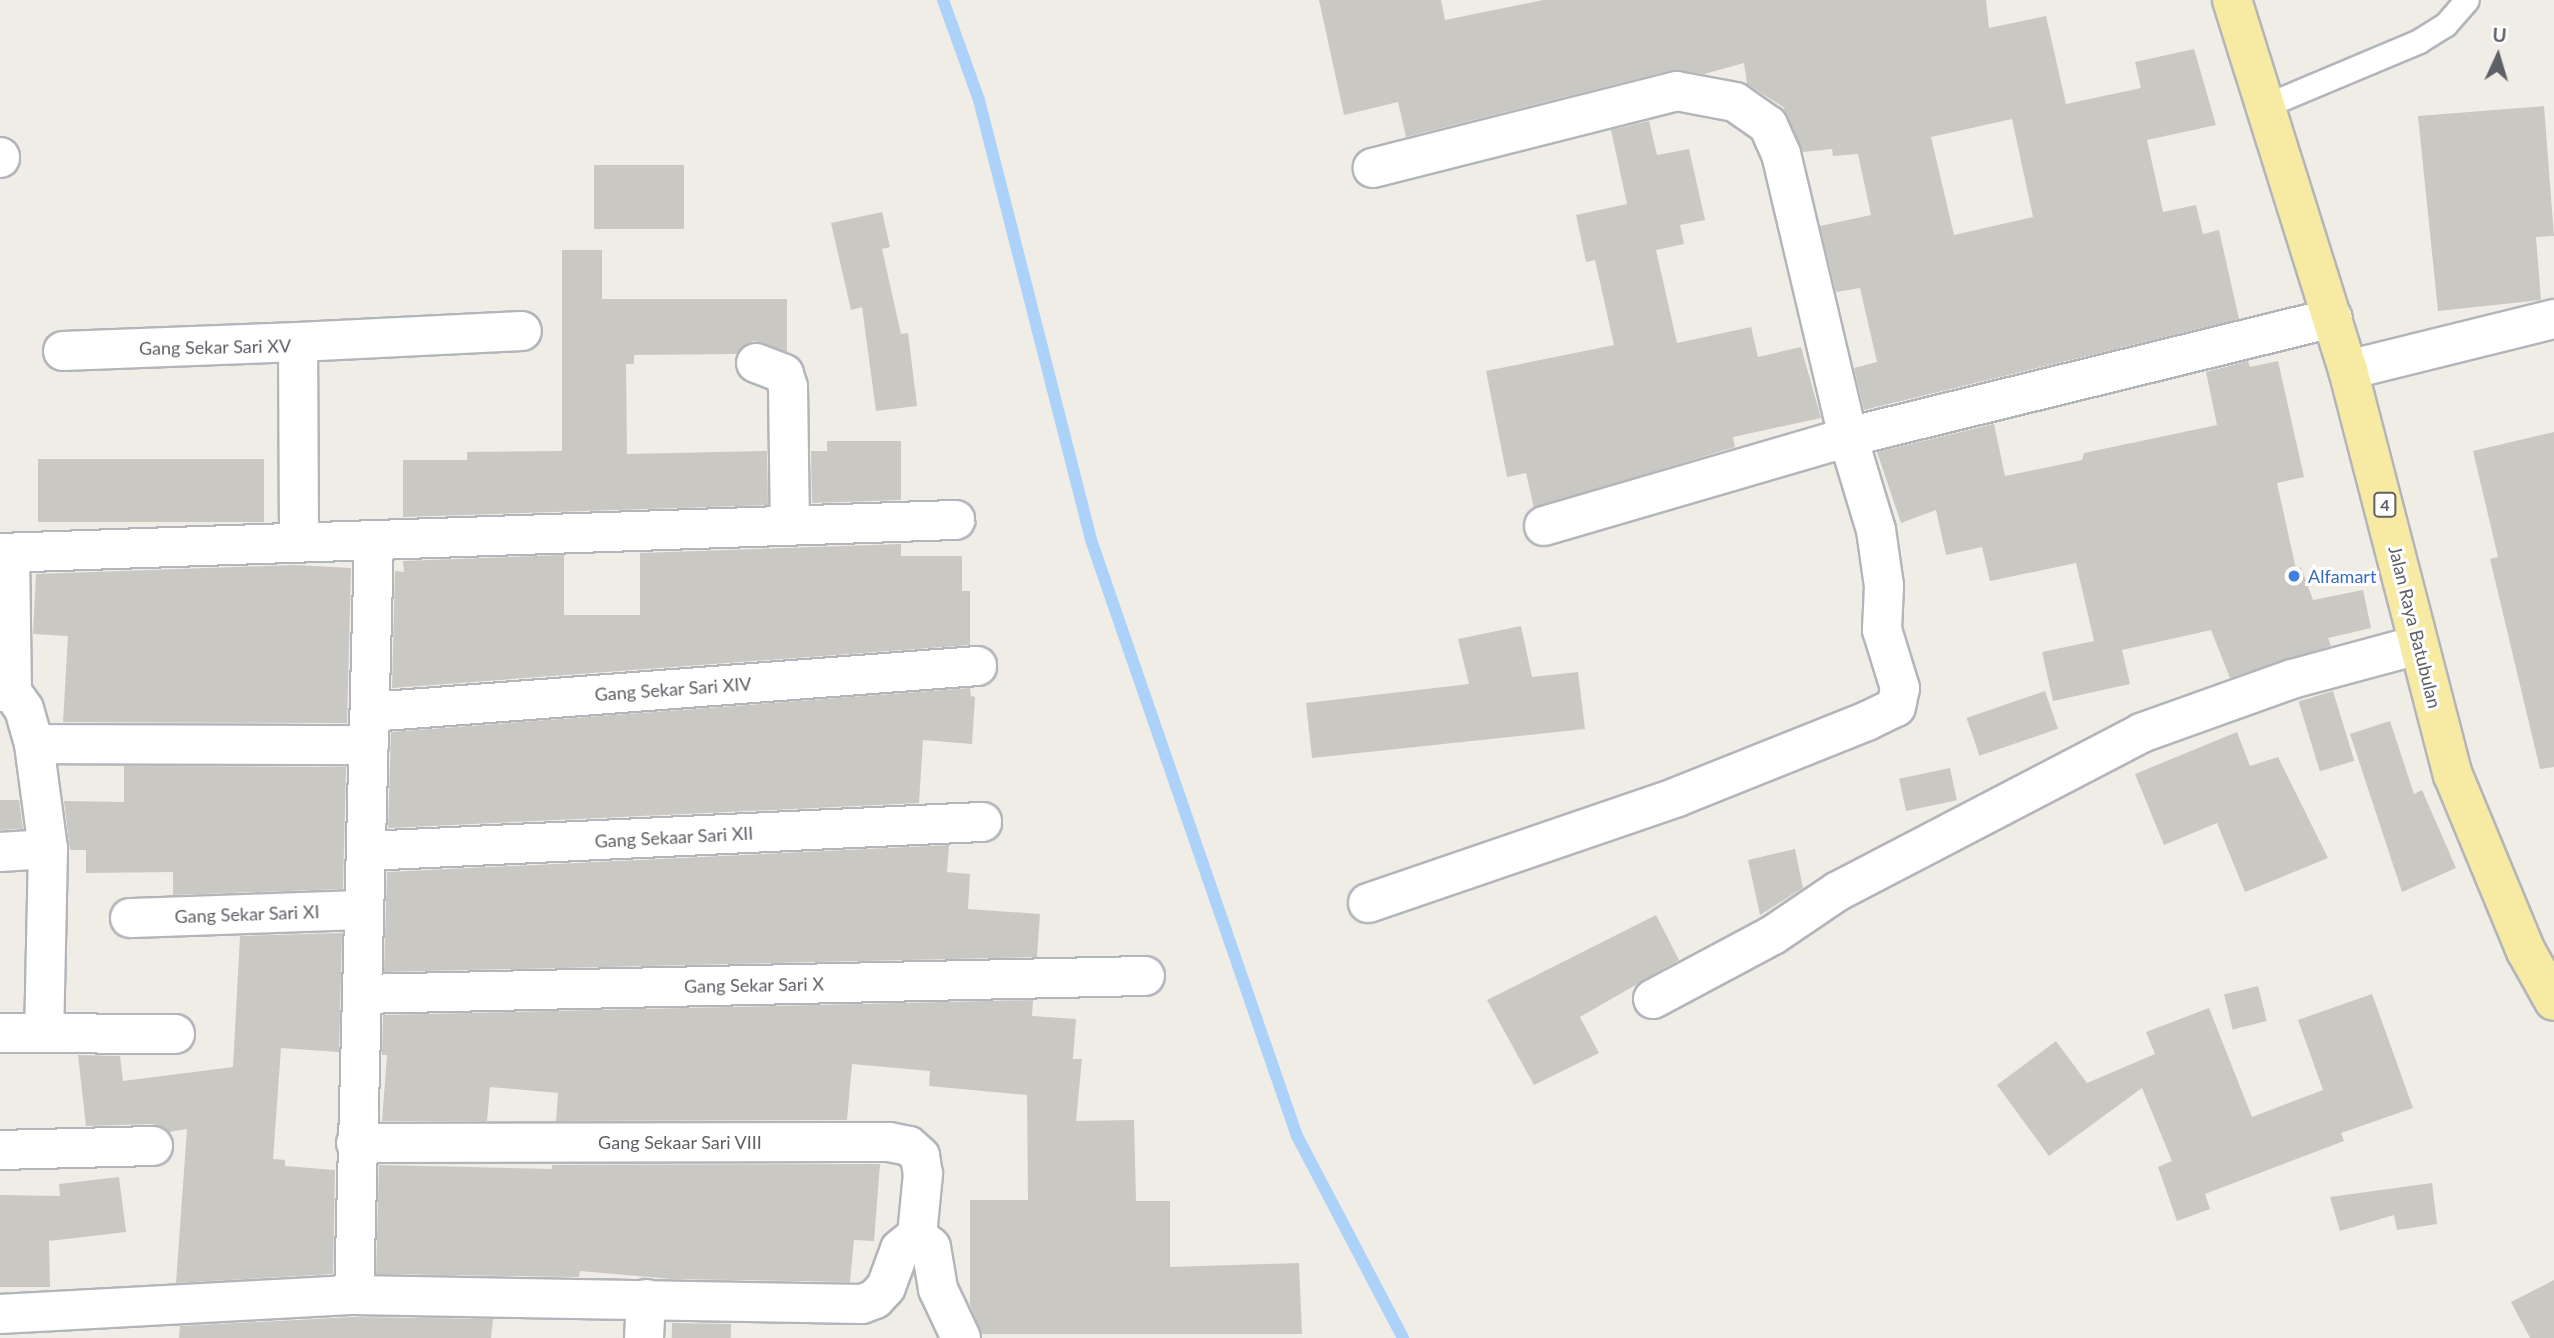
<!DOCTYPE html>
<style>
body{margin:0}
#map{position:relative;width:2554px;height:1338px;overflow:hidden;background:#efede6;font-family:Lato,sans-serif}
div>[style]{position:absolute}
.stream>*{height:12px;margin:-6px;padding:0 6px;transform-origin:6px;border-radius:6px;background:#acd2f9}
.building>*{inset:0;background:#cac8c2;transform-origin:0 0}
.roads{filter:drop-shadow(2px 0 #b3b5ba) drop-shadow(-2px 0 #b3b5ba) drop-shadow(0 2px #b3b5ba) drop-shadow(0 -2px #b3b5ba)}
.service>*{height:23px;margin:-11.5px;padding:0 11.5px;transform-origin:11.5px;border-radius:11.5px;background:#fff}
.minor>*{height:38px;margin:-19px;padding:0 19px;transform-origin:19px;border-radius:19px;background:#fff}
.trunk>*{height:38px;margin:-19px;padding:0 19px;transform-origin:19px;border-radius:19px;background:#f7eba4}
.dots>*{width:19px;height:19px;translate:-50% -50%;box-sizing:border-box;border:4px solid #fff;border-radius:50%}
span{translate:-50% -50%;white-space:nowrap;text-align:center;line-height:1.15;-webkit-text-stroke:6px #fff;paint-order:stroke}
.shield-label span{padding:2px 5px;background:#fff;border:2px solid;border-radius:5px;-webkit-text-stroke-width:0}
.shield-label{font-size:16px;color:#5e6065;font-weight:700}
.street-label{font-size:18px;color:#5e6065}
.shop-label{font-size:18px;color:#366cbe}
.left{translate:0 -50%;text-align:left}
.north{position:absolute;left:2463px;top:21px;width:70px;height:70px;-webkit-text-stroke:5px #fff;paint-order:stroke;rotate:4deg;font-size:19px;font-weight:700;line-height:28px;text-align:center;color:#5e6065}
.north::after{content:'';display:block;margin:auto;width:24px;height:32px;background:#5e6065;clip-path:polygon(50% 0,100% 100%,50% 72%,0 100%)}
</style>
<div id="map">
<div class="stream">
<i style="left:943px;top:0;width:106px;rotate:70.2deg"></i>
<i style="left:979px;top:100px;width:451px;rotate:75.7deg"></i>
<i style="left:1090px;top:537px;width:634px;rotate:70.94deg"></i>
<i style="left:1297px;top:1136px;width:228px;rotate:62.3deg"></i>
</div>
<div class="building">
<i style="clip-path:polygon(evenodd,1319px 0,1441px 0,1445px 20px,1543px 0,1986px 0,1989px 28px,2046px 16px,2066px 104px,2141px 88px,2135px 62px,2194px 49px,2216px 125px,2147px 140px,2163px 212px,2196px 205px,2203px 234px,2219px 230px,2239px 319px,1864px 410px,1854px 368px,1877px 362px,1860px 288px,1836px 292px,1820px 226px,1871px 215px,1858px 154px,1833px 156px,1832px 149px,1803px 152px,1783px 107px,1747px 84px,1744px 63px,1704px 74px,1672px 70px,1406px 137px,1398px 102px,1344px 115px,1319px 0,2012px 119px,2033px 217px,1954px 235px,1931px 137px,2012px 119px)"></i>
<i style="clip-path:polygon(2544px 106px,2554px 236px,2536px 237px,2541px 300px,2438px 311px,2418px 116px)"></i>
<i style="clip-path:polygon(1649px 121px,1657px 155px,1689px 149px,1705px 220px,1680px 225px,1684px 244px,1656px 250px,1677px 343px,1751px 327px,1758px 357px,1801px 347px,1821px 418px,1733px 437px,1735px 447px,1534px 508px,1526px 473px,1507px 477px,1486px 371px,1614px 345px,1595px 260px,1586px 262px,1576px 215px,1627px 204px,1611px 130px)"></i>
<i style="left:684px;top:165px;width:64px;height:90px;rotate:90deg"></i>
<i style="clip-path:polygon(882px 212px,890px 247px,882px 249px,901px 334px,908px 333px,917px 406px,876px 411px,862px 307px,851px 310px,831px 223px)"></i>
<i style="clip-path:polygon(562px 250px,602px 250px,602px 299px,787px 299px,787px 352px,753px 341px,736px 354px,634px 355px,634px 364px,626px 364px,627px 454px,767px 451px,768px 505px,403px 517px,403px 460px,467px 460px,467px 452px,562px 451px)"></i>
<i style="clip-path:polygon(2248px 361px,2250px 367px,2278px 361px,2304px 477px,2277px 483px,2296px 569px,2301px 567px,2313px 600px,2363px 590px,2371px 628px,2328px 638px,2331px 646px,2230px 678px,2211px 630px,2122px 650px,2130px 684px,2053px 701px,2042px 652px,2094px 641px,2076px 563px,1990px 581px,1982px 547px,1946px 555px,1936px 510px,1901px 523px,1877px 452px,1994px 424px,2005px 476px,2082px 460px,2084px 453px,2217px 425px,2206px 372px)"></i>
<i style="clip-path:polygon(2554px 432px,2554px 767px,2540px 769px,2490px 559px,2498px 557px,2473px 451px)"></i>
<i style="clip-path:polygon(827px 441px,901px 441px,901px 500px,812px 503px,811px 451px,827px 451px)"></i>
<i style="left:264px;top:459px;width:63px;height:226px;rotate:90deg"></i>
<i style="clip-path:polygon(901px 544px,901px 556px,962px 556px,962px 591px,970px 591px,970px 645px,392px 688px,395px 571px,404px 572px,403px 561px,564px 555px,564px 615px,640px 615px,640px 553px)"></i>
<i style="clip-path:polygon(294px 565px,351px 568px,347px 723px,63px 722px,68px 636px,33px 634px,36px 574px)"></i>
<i style="clip-path:polygon(1521px 626px,1532px 677px,1578px 672px,1585px 729px,1312px 758px,1306px 703px,1469px 684px,1458px 639px)"></i>
<i style="clip-path:polygon(970px 688px,971px 696px,975px 697px,972px 744px,923px 740px,919px 803px,388px 828px,391px 732px)"></i>
<i style="left:2045px;top:691px;width:40px;height:83px;rotate:71deg"></i>
<i style="left:2333px;top:691px;width:73px;height:36px;rotate:73deg"></i>
<i style="clip-path:polygon(2390px 721px,2414px 794px,2422px 790px,2456px 868px,2402px 892px,2350px 734px)"></i>
<i style="clip-path:polygon(2237px 732px,2250px 766px,2278px 757px,2328px 858px,2245px 892px,2217px 823px,2164px 845px,2135px 774px)"></i>
<i style="clip-path:polygon(124px 766px,346px 767px,343px 889px,173px 895px,173px 872px,86px 873px,86px 850px,70px 850px,64px 801px,124px 802px)"></i>
<i style="left:1950px;top:768px;width:33px;height:52px;rotate:78deg"></i>
<i style="clip-path:polygon(0 800px,19px 800px,23px 829px,0 830px)"></i>
<i style="clip-path:polygon(949px 845px,947px 872px,970px 874px,968px 909px,1040px 914px,1037px 957px,384px 972px,387px 872px)"></i>
<i style="clip-path:polygon(1795px 849px,1803px 888px,1760px 915px,1748px 860px)"></i>
<i style="clip-path:polygon(1656px 915px,1679px 960px,1580px 1017px,1599px 1053px,1534px 1085px,1487px 1000px)"></i>
<i style="clip-path:polygon(342px 933px,339px 1052px,281px 1048px,273px 1159px,285px 1160px,285px 1166px,335px 1170px,333px 1274px,176px 1283px,187px 1129px,169px 1132px,152px 1124px,86px 1126px,78px 1055px,120px 1056px,123px 1081px,233px 1067px,240px 936px)"></i>
<i style="left:2258px;top:986px;width:36px;height:35px;rotate:76deg"></i>
<i style="clip-path:polygon(2372px 994px,2413px 1108px,2341px 1133px,2344px 1141px,2205px 1194px,2210px 1209px,2177px 1221px,2158px 1167px,2172px 1161px,2142px 1088px,2049px 1156px,1997px 1085px,2056px 1041px,2087px 1083px,2155px 1054px,2146px 1032px,2209px 1008px,2252px 1117px,2323px 1090px,2298px 1020px)"></i>
<i style="clip-path:polygon(1033px 1000px,1032px 1016px,1076px 1019px,1073px 1059px,1082px 1059px,1076px 1121px,1134px 1120px,1136px 1201px,1170px 1201px,1170px 1267px,1299px 1263px,1302px 1334px,982px 1334px,970px 1305px,970px 1200px,1028px 1200px,1027px 1095px,929px 1086px,930px 1071px,852px 1064px,847px 1120px,556px 1121px,558px 1093px,490px 1087px,487px 1121px,382px 1121px,387px 1055px,382px 1055px,383px 1015px)"></i>
<i style="clip-path:polygon(880px 1164px,874px 1241px,854px 1240px,850px 1282px,672px 1279px,580px 1271px,579px 1277px,376px 1274px,379px 1165px,552px 1169px,552px 1165px)"></i>
<i style="clip-path:polygon(119px 1177px,126px 1232px,49px 1241px,50px 1287px,0 1287px,0 1195px,60px 1196px,59px 1184px)"></i>
<i style="clip-path:polygon(2432px 1183px,2437px 1224px,2397px 1230px,2394px 1215px,2340px 1231px,2330px 1197px)"></i>
<i style="clip-path:polygon(2554px 1280px,2554px 1338px,2530px 1338px,2511px 1302px)"></i>
<i style="clip-path:polygon(354px 1317px,493px 1319px,491px 1338px,179px 1338px,180px 1326px)"></i>
<i style="left:672px;top:1323px;width:59px;height:15px;rotate:1deg"></i>
</div>
<div class="roads">
<div class="service">
<i style="left:2267px;top:105px;width:165px;rotate:-22.8deg"></i>
<i style="left:2419px;top:41px;width:31px;rotate:-32deg"></i>
<i style="left:2445px;top:25px;width:33px;rotate:-49deg"></i>
</div>
<div class="minor">
<i style="left:0;top:157px;width:1px;rotate:90deg"></i>
<i style="left:298px;top:342px;width:224px;rotate:-2.8deg"></i>
<i style="left:63px;top:351px;width:235px;rotate:-2.2deg"></i>
<i style="left:298px;top:342px;width:198px;rotate:89.7deg"></i>
<i style="left:756px;top:363px;width:30px;rotate:21deg"></i>
<i style="left:784px;top:374px;width:14px;rotate:73deg"></i>
<i style="left:788px;top:387px;width:139px;rotate:89.2deg"></i>
<i style="left:2348px;top:370px;width:212px;rotate:-13.9deg"></i>
<i style="left:1544px;top:526px;width:317px;rotate:-16.3deg"></i>
<i style="left:1848px;top:437px;width:499px;rotate:-13.8deg"></i>
<i style="left:0;top:553px;width:956px;rotate:-1.98deg"></i>
<i style="left:10px;top:553px;width:139px;rotate:89.2deg"></i>
<i style="left:0;top:692px;width:12px"></i>
<i style="left:12px;top:692px;width:21px;rotate:55deg"></i>
<i style="left:24px;top:709px;width:36px;rotate:74deg"></i>
<i style="left:34px;top:744px;width:106px;rotate:82.4deg"></i>
<i style="left:48px;top:849px;width:184px;rotate:91.2deg"></i>
<i style="left:370px;top:712px;width:609px;rotate:-4.33deg"></i>
<i style="left:34px;top:744px;width:335px;rotate:0.2deg"></i>
<i style="left:366px;top:851px;width:617px;rotate:-2.7deg"></i>
<i style="left:0;top:852px;width:48px;rotate:-3.6deg"></i>
<i style="left:1368px;top:903px;width:327px;rotate:-18.9deg"></i>
<i style="left:1677px;top:797px;width:205px;rotate:-21.8deg"></i>
<i style="left:1867px;top:721px;width:32px;rotate:-26deg"></i>
<i style="left:1896px;top:707px;width:19px;rotate:-78deg"></i>
<i style="left:1900px;top:688px;width:61px;rotate:-107.2deg"></i>
<i style="left:1882px;top:630px;width:44px;rotate:-87.4deg"></i>
<i style="left:1884px;top:586px;width:57px;rotate:-98.1deg"></i>
<i style="left:1876px;top:530px;width:97px;rotate:-106.8deg"></i>
<i style="left:1848px;top:437px;width:291px;rotate:-103.3deg"></i>
<i style="left:1781px;top:154px;width:32px;rotate:-114deg"></i>
<i style="left:1768px;top:125px;width:40px;rotate:-145.1deg"></i>
<i style="left:1735px;top:102px;width:59px;rotate:-169.3deg"></i>
<i style="left:1677px;top:91px;width:314px;rotate:165.8deg"></i>
<i style="left:130px;top:918px;width:233px;rotate:-2deg"></i>
<i style="left:362px;top:994px;width:783px;rotate:-1.32deg"></i>
<i style="left:1653px;top:999px;width:136px;rotate:-28.1deg"></i>
<i style="left:1773px;top:935px;width:78px;rotate:-34.1deg"></i>
<i style="left:1838px;top:891px;width:342px;rotate:-27.5deg"></i>
<i style="left:2141px;top:733px;width:160px;rotate:-19.7deg"></i>
<i style="left:2292px;top:679px;width:131px;rotate:-15.1deg"></i>
<i style="left:0;top:1033px;width:175px;rotate:0.3deg"></i>
<i style="left:356px;top:1143px;width:533px;rotate:-0.11deg"></i>
<i style="left:889px;top:1142px;width:20px;rotate:11deg"></i>
<i style="left:909px;top:1146px;width:15px;rotate:42deg"></i>
<i style="left:920px;top:1156px;width:18px;rotate:81deg"></i>
<i style="left:923px;top:1174px;width:61px;rotate:95.6deg"></i>
<i style="left:0;top:1150px;width:153px;rotate:-1.5deg"></i>
<i style="left:354px;top:1295px;width:754px;rotate:-88.48deg"></i>
<i style="left:0;top:1314px;width:355px;rotate:-3.1deg"></i>
<i style="left:354px;top:1295px;width:508px;rotate:1.01deg"></i>
<i style="left:862px;top:1304px;width:14px;rotate:-21deg"></i>
<i style="left:875px;top:1299px;width:16px;rotate:-47deg"></i>
<i style="left:886px;top:1287px;width:40px;rotate:-69.8deg"></i>
<i style="left:900px;top:1249px;width:22px;rotate:-39deg"></i>
<i style="left:917px;top:1235px;width:18px;rotate:41deg"></i>
<i style="left:931px;top:1247px;width:43px;rotate:80.5deg"></i>
<i style="left:938px;top:1289px;width:54px;rotate:64.9deg"></i>
<i style="left:644px;top:1338px;width:39px;rotate:-87deg"></i>
</div>
<div class="trunk">
<i style="left:2232px;top:0;width:388px;rotate:72.6deg"></i>
<i style="left:2348px;top:370px;width:418px;rotate:75.5deg"></i>
<i style="left:2453px;top:775px;width:191px;rotate:67.5deg"></i>
<i style="left:2526px;top:951px;width:57px;rotate:60.8deg"></i>
</div>
</div>
<div class="dots">
<i style="left:2294px;top:576px;background:#3f7fe0"></i>
</div>
<div class="shield-label">
<span style="left:2385px;top:505px">4</span>
</div>
<div class="street-label">
<span style="left:215px;top:347px;rotate:-1deg">Gang Sekar Sari XV</span>
<span style="left:2415px;top:627px;rotate:76deg">Jalan Raya Batubulan</span>
<span style="left:673px;top:689px;rotate:-4deg">Gang Sekar Sari XIV</span>
<span style="left:674px;top:837px;rotate:-3deg">Gang Sekaar Sari XII</span>
<span style="left:247px;top:914px;rotate:-2deg">Gang Sekar Sari XI</span>
<span style="left:754px;top:985px;rotate:-1deg">Gang Sekar Sari X</span>
<span style="left:680px;top:1142px">Gang Sekaar Sari VIII</span>
</div>
<div class="shop-label">
<span class="left" style="left:2308px;top:576px">Alfamart</span>
</div>
<div class="north">U</div>
</div>
